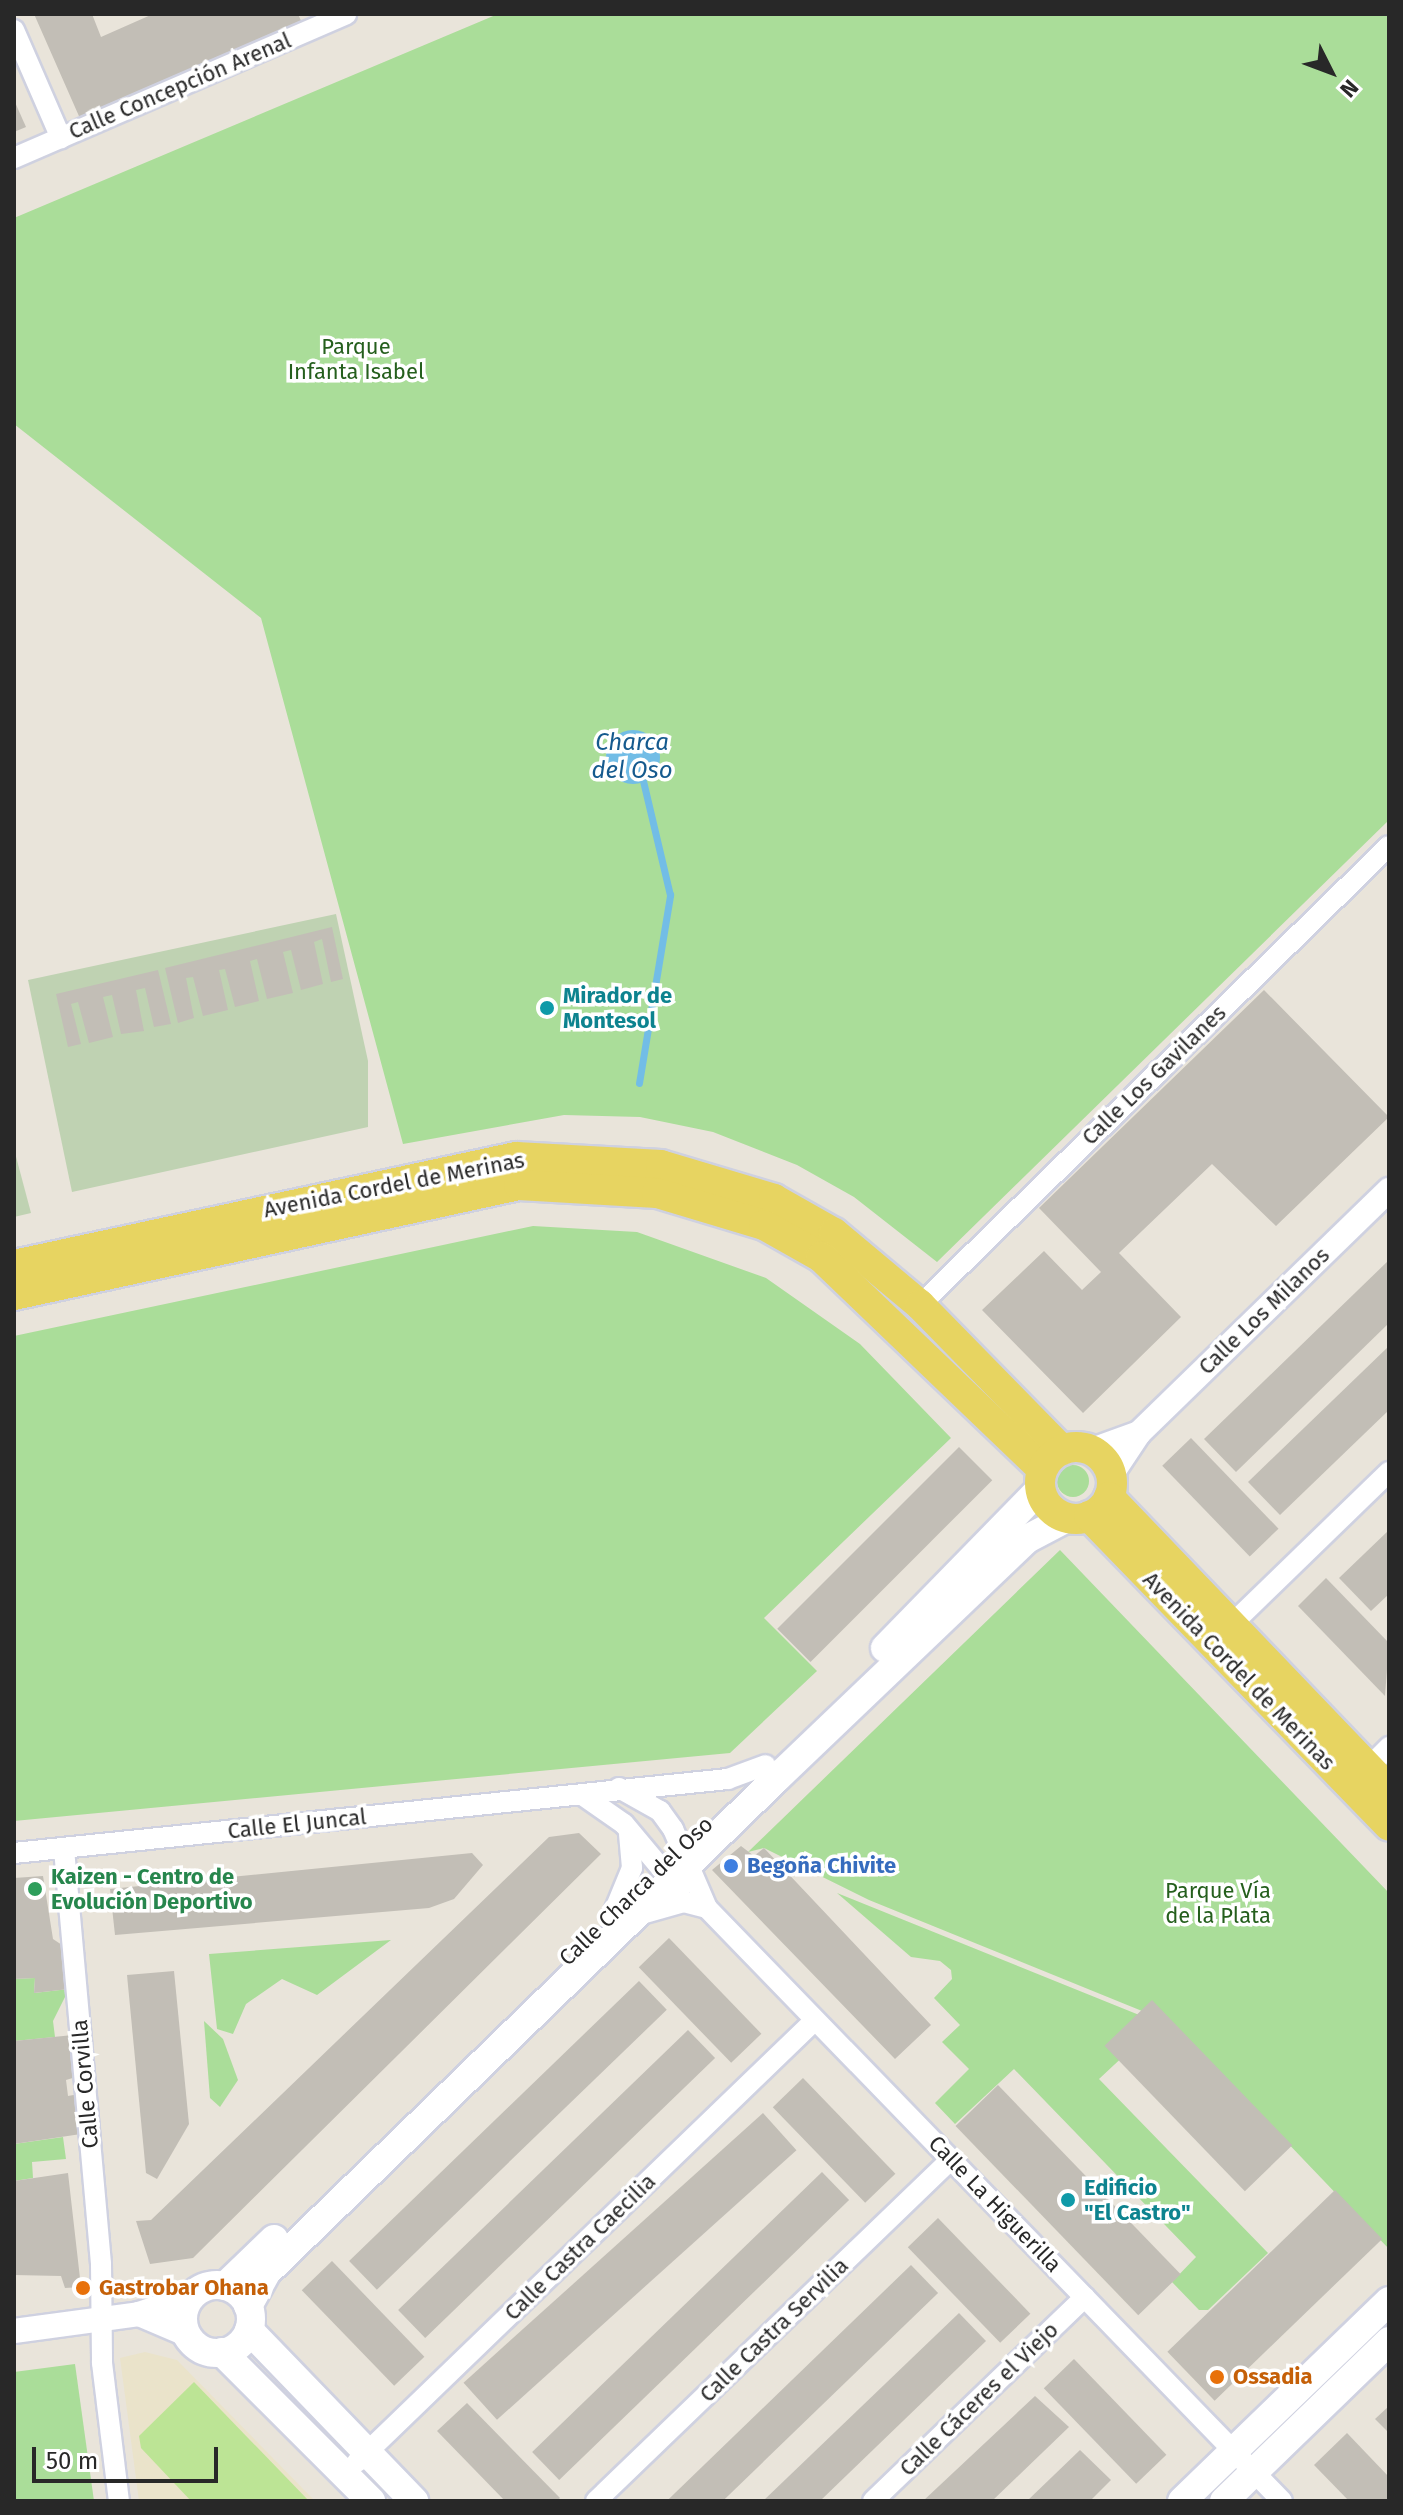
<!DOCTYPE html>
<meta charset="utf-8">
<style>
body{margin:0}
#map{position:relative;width:1403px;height:2515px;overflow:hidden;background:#e9e4da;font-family:"Fira Sans",sans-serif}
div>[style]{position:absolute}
.education>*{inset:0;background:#eae3ca}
.green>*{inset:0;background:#ad9}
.round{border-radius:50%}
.cemetery>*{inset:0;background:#bfd2b2}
.pitch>*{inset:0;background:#bce495}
.water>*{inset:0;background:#72bde6}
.stream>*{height:7px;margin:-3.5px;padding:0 3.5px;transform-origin:3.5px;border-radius:3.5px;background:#72bde6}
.building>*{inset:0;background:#c2beb6;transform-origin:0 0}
.roads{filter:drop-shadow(2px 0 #cfd1e0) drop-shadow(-2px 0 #cfd1e0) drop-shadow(0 2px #cfd1e0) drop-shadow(0 -2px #cfd1e0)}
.minor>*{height:20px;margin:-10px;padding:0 10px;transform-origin:10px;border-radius:10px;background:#fff}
.tertiary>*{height:24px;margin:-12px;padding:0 12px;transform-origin:12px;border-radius:12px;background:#fff}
.secondary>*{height:28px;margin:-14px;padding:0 14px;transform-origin:14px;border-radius:14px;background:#fff}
.secondary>.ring{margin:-14px;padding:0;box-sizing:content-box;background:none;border:28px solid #fff;border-radius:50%}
.primary>*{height:30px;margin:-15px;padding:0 15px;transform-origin:15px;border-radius:15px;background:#e7d461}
.primary>.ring{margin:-15px;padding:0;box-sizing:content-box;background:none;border:30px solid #e7d461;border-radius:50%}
.dots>*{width:22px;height:22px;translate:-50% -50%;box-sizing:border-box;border:4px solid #fff;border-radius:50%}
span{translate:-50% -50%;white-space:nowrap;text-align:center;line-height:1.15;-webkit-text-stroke:7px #fff;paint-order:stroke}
.street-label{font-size:22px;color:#282828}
.park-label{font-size:22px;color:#255f1d}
.culture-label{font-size:22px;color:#0d838f;font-weight:700}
.left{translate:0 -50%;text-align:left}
.shop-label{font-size:22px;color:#366cbe;font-weight:700}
.leisure-label{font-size:22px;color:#27864d;font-weight:700}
.food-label{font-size:22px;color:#c56008;font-weight:700}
.water-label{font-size:24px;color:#155a8e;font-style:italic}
.frame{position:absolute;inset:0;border:16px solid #282828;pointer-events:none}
.north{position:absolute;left:1291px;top:32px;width:80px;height:80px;-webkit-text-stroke:6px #fff;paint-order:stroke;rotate:132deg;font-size:22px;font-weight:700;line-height:32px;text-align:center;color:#282828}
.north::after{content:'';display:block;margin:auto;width:28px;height:36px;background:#282828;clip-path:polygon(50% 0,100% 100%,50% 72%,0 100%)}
.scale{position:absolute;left:32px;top:2447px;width:186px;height:36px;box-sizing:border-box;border:4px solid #282828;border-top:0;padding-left:10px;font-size:24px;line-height:28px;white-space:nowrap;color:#282828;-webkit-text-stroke:6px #fff;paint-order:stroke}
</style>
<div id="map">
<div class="education">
<i style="clip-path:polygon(145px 2352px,177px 2360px,315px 2501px,139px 2501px,120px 2358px)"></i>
</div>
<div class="green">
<i style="clip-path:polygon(498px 14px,1389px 14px,1389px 820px,937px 1262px,854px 1197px,797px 1165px,713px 1132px,640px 1117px,564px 1115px,403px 1144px,261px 618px,14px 424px,14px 218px)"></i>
<i style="clip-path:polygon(533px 1226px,637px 1232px,766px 1278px,860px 1344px,951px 1438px,764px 1618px,817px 1671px,730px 1753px,14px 1821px,14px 1336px)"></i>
<i class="round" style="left:1057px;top:1465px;width:32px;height:32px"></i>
<i style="clip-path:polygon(1060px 1550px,1389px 1893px,1389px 2249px,1174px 2024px,869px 1900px,764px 1848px,748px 1852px)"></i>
<i style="clip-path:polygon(837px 1893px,1159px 2023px,1099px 2079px,1268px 2253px,1208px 2310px,1199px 2310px,1172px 2282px,1196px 2257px,1014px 2069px,955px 2124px,935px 2103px,969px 2069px,942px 2042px,960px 2025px,934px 1998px,952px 1979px,951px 1970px,940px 1961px,911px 1957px)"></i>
<i style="clip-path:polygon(391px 1940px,317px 1995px,282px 1979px,246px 2004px,233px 2034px,217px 2029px,209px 1954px)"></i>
<i style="clip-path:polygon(35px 1978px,34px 1993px,69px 1989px,53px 2021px,55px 2037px,14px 2041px,14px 1979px)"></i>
<i style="clip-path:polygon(204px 2021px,223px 2039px,238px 2080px,220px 2107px,210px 2098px)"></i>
<i style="clip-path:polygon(63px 2137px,66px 2159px,32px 2162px,33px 2178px,14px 2181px,14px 2144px)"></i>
<i style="clip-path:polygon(75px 2364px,94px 2501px,14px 2501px,14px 2372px)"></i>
</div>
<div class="cemetery">
<i style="clip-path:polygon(336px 914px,368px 1061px,368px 1127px,72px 1192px,28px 980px)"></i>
<i style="clip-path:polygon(14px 1149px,31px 1213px,14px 1217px)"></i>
</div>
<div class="pitch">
<i style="clip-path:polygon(194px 2382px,309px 2501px,191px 2501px,141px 2448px,139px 2436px)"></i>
</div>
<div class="water">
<i class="round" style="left:606px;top:730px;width:54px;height:54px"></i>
</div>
<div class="stream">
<i style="left:639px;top:1083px;width:191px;rotate:-80.6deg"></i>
<i style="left:670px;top:895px;width:117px;rotate:-103.3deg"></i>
</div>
<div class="building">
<i style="clip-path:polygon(34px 14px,92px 14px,101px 37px,153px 14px,298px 14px,302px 23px,82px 123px)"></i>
<i style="clip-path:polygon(14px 100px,26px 127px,14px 132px)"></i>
<i style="clip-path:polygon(332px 927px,343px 979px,331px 982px,322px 939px,314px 942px,323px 984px,301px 990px,291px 950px,283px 952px,293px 993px,267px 999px,257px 959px,250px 961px,259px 1001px,235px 1007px,225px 969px,219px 970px,228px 1010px,203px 1016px,193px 977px,186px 978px,194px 1018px,178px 1023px,165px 968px)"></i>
<i style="clip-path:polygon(158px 970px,171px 1024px,154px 1027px,145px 988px,136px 990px,144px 1031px,121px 1034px,112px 995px,103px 997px,113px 1037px,89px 1043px,78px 1002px,71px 1004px,81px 1044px,68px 1047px,56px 994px)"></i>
<i style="clip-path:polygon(1264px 990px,1389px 1117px,1276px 1226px,1212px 1164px,1119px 1253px,1181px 1317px,1083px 1413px,982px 1310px,1044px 1251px,1082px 1290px,1101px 1272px,1039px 1208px)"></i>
<i style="clip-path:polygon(1389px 1260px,1389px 1323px,1236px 1472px,1204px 1439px)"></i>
<i style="clip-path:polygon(1389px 1346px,1389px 1410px,1280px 1515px,1248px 1482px)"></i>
<i style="left:1191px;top:1438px;width:126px;height:40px;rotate:46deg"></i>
<i style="left:959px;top:1447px;width:47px;height:257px;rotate:45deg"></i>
<i style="clip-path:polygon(1389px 1530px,1389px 1594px,1371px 1611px,1339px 1578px)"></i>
<i style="clip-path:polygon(1326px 1578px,1389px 1643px,1385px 1696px,1298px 1606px)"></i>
<i style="clip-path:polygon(579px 1833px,601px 1854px,193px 2258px,150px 2264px,136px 2221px,151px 2220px,549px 1837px)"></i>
<i style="clip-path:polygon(741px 1846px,754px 1856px,764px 1848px,931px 2025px,895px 2059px,712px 1870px)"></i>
<i style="clip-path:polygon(472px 1853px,483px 1865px,454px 1899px,429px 1908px,115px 1935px,110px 1889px)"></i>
<i style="clip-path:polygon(43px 1876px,53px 1939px,65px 1947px,69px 1989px,34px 1993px,35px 1978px,14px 1979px,14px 1878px)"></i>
<i style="left:669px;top:1938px;width:133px;height:42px;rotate:46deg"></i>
<i style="clip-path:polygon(174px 1971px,189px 2124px,157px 2179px,146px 2173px,127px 1975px)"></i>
<i style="left:639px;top:1981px;width:40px;height:403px;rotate:46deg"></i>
<i style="left:1152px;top:2000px;width:202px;height:66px;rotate:46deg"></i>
<i style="left:688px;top:2030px;width:39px;height:403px;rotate:46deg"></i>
<i style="clip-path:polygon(73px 2035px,76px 2077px,66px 2080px,68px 2096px,79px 2094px,81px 2134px,14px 2144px,14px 2041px)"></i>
<i style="left:803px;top:2078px;width:133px;height:42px;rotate:46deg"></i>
<i style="left:998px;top:2085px;width:263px;height:59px;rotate:46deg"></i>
<i style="left:763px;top:2113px;width:50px;height:403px;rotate:48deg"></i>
<i style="left:822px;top:2172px;width:39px;height:403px;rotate:46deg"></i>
<i style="clip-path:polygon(68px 2173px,81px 2287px,65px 2288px,61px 2276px,14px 2275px,14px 2181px)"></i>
<i style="left:1335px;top:2190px;width:68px;height:233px;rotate:46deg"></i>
<i style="left:938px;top:2218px;width:133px;height:42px;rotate:46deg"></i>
<i style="left:332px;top:2261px;width:133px;height:42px;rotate:46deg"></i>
<i style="left:911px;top:2265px;width:39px;height:341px;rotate:46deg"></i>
<i style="clip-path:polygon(959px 2313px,986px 2341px,820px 2501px,763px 2501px)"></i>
<i style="left:1074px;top:2359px;width:133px;height:42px;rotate:46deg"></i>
<i style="clip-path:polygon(1035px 2396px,1069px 2427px,992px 2501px,923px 2501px)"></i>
<i style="clip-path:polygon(467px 2403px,560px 2498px,557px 2501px,505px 2501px,437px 2431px)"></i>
<i style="clip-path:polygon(1389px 2406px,1389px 2433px,1375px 2419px)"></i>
<i style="clip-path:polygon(1347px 2433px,1389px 2477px,1389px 2501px,1349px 2501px,1314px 2465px)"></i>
<i style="clip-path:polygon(1080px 2450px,1111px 2480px,1090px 2501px,1027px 2501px)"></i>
</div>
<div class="roads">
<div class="minor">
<i style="left:14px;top:30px;width:118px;rotate:66.5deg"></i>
<i style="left:14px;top:158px;width:362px;rotate:-23.4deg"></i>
<i style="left:920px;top:1305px;width:656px;rotate:-44.38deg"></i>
<i style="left:1231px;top:1625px;width:220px;rotate:-44.1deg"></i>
<i style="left:1368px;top:1768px;width:30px;rotate:-45deg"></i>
<i style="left:619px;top:1788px;width:47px;rotate:29.3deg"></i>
<i style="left:660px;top:1811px;width:22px;rotate:54deg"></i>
<i style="left:673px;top:1829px;width:86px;rotate:66.7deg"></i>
<i style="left:581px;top:1794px;width:52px;rotate:34.9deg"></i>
<i style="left:624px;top:1824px;width:87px;rotate:50.1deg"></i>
<i style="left:64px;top:1849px;width:417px;rotate:84.9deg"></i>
<i style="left:101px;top:2264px;width:99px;rotate:89.4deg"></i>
<i style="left:102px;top:2363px;width:139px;rotate:83deg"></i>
<i style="left:14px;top:1853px;width:718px;rotate:-5.92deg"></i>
<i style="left:728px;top:1779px;width:40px;rotate:-20.2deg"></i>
<i style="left:613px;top:1914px;width:50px;rotate:-67.6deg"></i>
<i style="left:632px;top:1868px;width:34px;rotate:-95deg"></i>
<i style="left:641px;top:1914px;width:45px;rotate:-15.6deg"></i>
<i style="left:684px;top:1902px;width:24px;rotate:15deg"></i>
<i style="left:707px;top:1908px;width:826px;rotate:45.88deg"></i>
<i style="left:357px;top:2462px;width:636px;rotate:-43.98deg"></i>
<i style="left:596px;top:2501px;width:493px;rotate:-43.9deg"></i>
<i style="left:873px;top:2501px;width:294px;rotate:-43.9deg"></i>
</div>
<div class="tertiary">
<i style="left:1092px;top:1450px;width:50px;rotate:-19.9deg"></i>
<i style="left:1111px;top:1475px;width:50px;rotate:-56.3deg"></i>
<i style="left:1139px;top:1433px;width:349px;rotate:-44.2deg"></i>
<i style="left:139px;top:2314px;width:51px;rotate:23.1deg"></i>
<i style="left:14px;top:2331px;width:126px;rotate:-7.7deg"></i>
<i style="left:139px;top:2314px;width:54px;rotate:-18.4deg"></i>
</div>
<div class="secondary">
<i style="left:885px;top:1648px;width:222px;rotate:-45.7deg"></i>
<i class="ring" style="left:183px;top:2285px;width:40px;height:40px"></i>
<i style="left:225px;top:2286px;width:68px;rotate:-43.8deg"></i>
<i style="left:248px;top:2306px;width:38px;rotate:-61deg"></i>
<i style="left:266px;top:2273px;width:713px;rotate:-44.09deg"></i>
<i style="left:778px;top:1777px;width:344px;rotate:-43.7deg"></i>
<i style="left:1027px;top:1539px;width:45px;rotate:-27.7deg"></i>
<i style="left:249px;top:2330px;width:238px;rotate:46deg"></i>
<i style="left:222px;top:2352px;width:211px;rotate:45deg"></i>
<i style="left:1182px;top:2501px;width:288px;rotate:-44deg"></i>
<i style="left:1224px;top:2501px;width:230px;rotate:-44.1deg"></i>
</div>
<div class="primary">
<i style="left:14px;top:1265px;width:513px;rotate:-12.14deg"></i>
<i style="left:516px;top:1157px;width:145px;rotate:3.2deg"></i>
<i style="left:661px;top:1165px;width:118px;rotate:16.7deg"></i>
<i style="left:774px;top:1199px;width:69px;rotate:29.5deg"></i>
<i style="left:834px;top:1233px;width:112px;rotate:39.9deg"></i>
<i style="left:920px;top:1305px;width:203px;rotate:45.6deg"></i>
<i style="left:14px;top:1295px;width:517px;rotate:-12.29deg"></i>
<i style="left:519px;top:1185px;width:138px;rotate:3.3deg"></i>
<i style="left:657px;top:1193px;width:112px;rotate:16.7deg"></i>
<i style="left:764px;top:1225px;width:65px;rotate:29.3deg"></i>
<i style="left:821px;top:1257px;width:306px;rotate:43.8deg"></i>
<i class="ring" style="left:1040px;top:1447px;width:42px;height:42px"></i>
<i style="left:1109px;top:1497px;width:405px;rotate:46.2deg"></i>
<i style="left:1089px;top:1516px;width:431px;rotate:45.9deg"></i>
</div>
</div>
<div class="dots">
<i style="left:547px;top:1008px;background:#0f9aa8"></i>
<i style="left:731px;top:1866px;background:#3f7fe0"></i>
<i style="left:35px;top:1889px;background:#2e9e5b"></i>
<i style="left:1068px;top:2200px;background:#0f9aa8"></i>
<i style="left:83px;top:2288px;background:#e8710a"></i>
<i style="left:1217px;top:2377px;background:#e8710a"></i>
</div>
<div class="street-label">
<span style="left:180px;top:86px;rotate:-23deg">Calle Concepción Arenal</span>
<span style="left:1154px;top:1075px;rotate:-44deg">Calle Los Gavilanes</span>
<span style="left:394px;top:1185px;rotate:-11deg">Avenida Cordel de Merinas</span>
<span style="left:1264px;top:1311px;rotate:-44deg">Calle Los Milanos</span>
<span style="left:1239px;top:1671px;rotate:46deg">Avenida Cordel de Merinas</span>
<span style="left:297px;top:1824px;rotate:-6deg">Calle El Juncal</span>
<span style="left:636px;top:1891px;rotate:-44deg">Calle Charca del Oso</span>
<span style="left:85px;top:2084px;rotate:-95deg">Calle Corvilla</span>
<span style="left:995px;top:2204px;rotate:46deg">Calle La Higuerilla</span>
<span style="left:580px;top:2247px;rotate:-44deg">Calle Castra Caecilia</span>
<span style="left:774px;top:2330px;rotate:-44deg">Calle Castra Servilia</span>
<span style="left:979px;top:2399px;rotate:-44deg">Calle Cáceres el Viejo</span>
</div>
<div class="park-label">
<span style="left:356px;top:359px">Parque<br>Infanta Isabel</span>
<span style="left:1218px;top:1903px">Parque Vía<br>de la Plata</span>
</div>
<div class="culture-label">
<span class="left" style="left:563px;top:1008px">Mirador de<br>Montesol</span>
<span class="left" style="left:1084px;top:2200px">Edificio<br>"El Castro"</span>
</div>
<div class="shop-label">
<span class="left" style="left:747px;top:1866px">Begoña Chivite</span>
</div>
<div class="leisure-label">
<span class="left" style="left:51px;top:1889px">Kaizen - Centro de<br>Evolución Deportivo</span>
</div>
<div class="food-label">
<span class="left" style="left:99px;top:2288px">Gastrobar Ohana</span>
<span class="left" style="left:1233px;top:2377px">Ossadia</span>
</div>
<div class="water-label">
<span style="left:632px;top:757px">Charca<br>del Oso</span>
</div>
<div class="frame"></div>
<div class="north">N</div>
<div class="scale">50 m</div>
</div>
